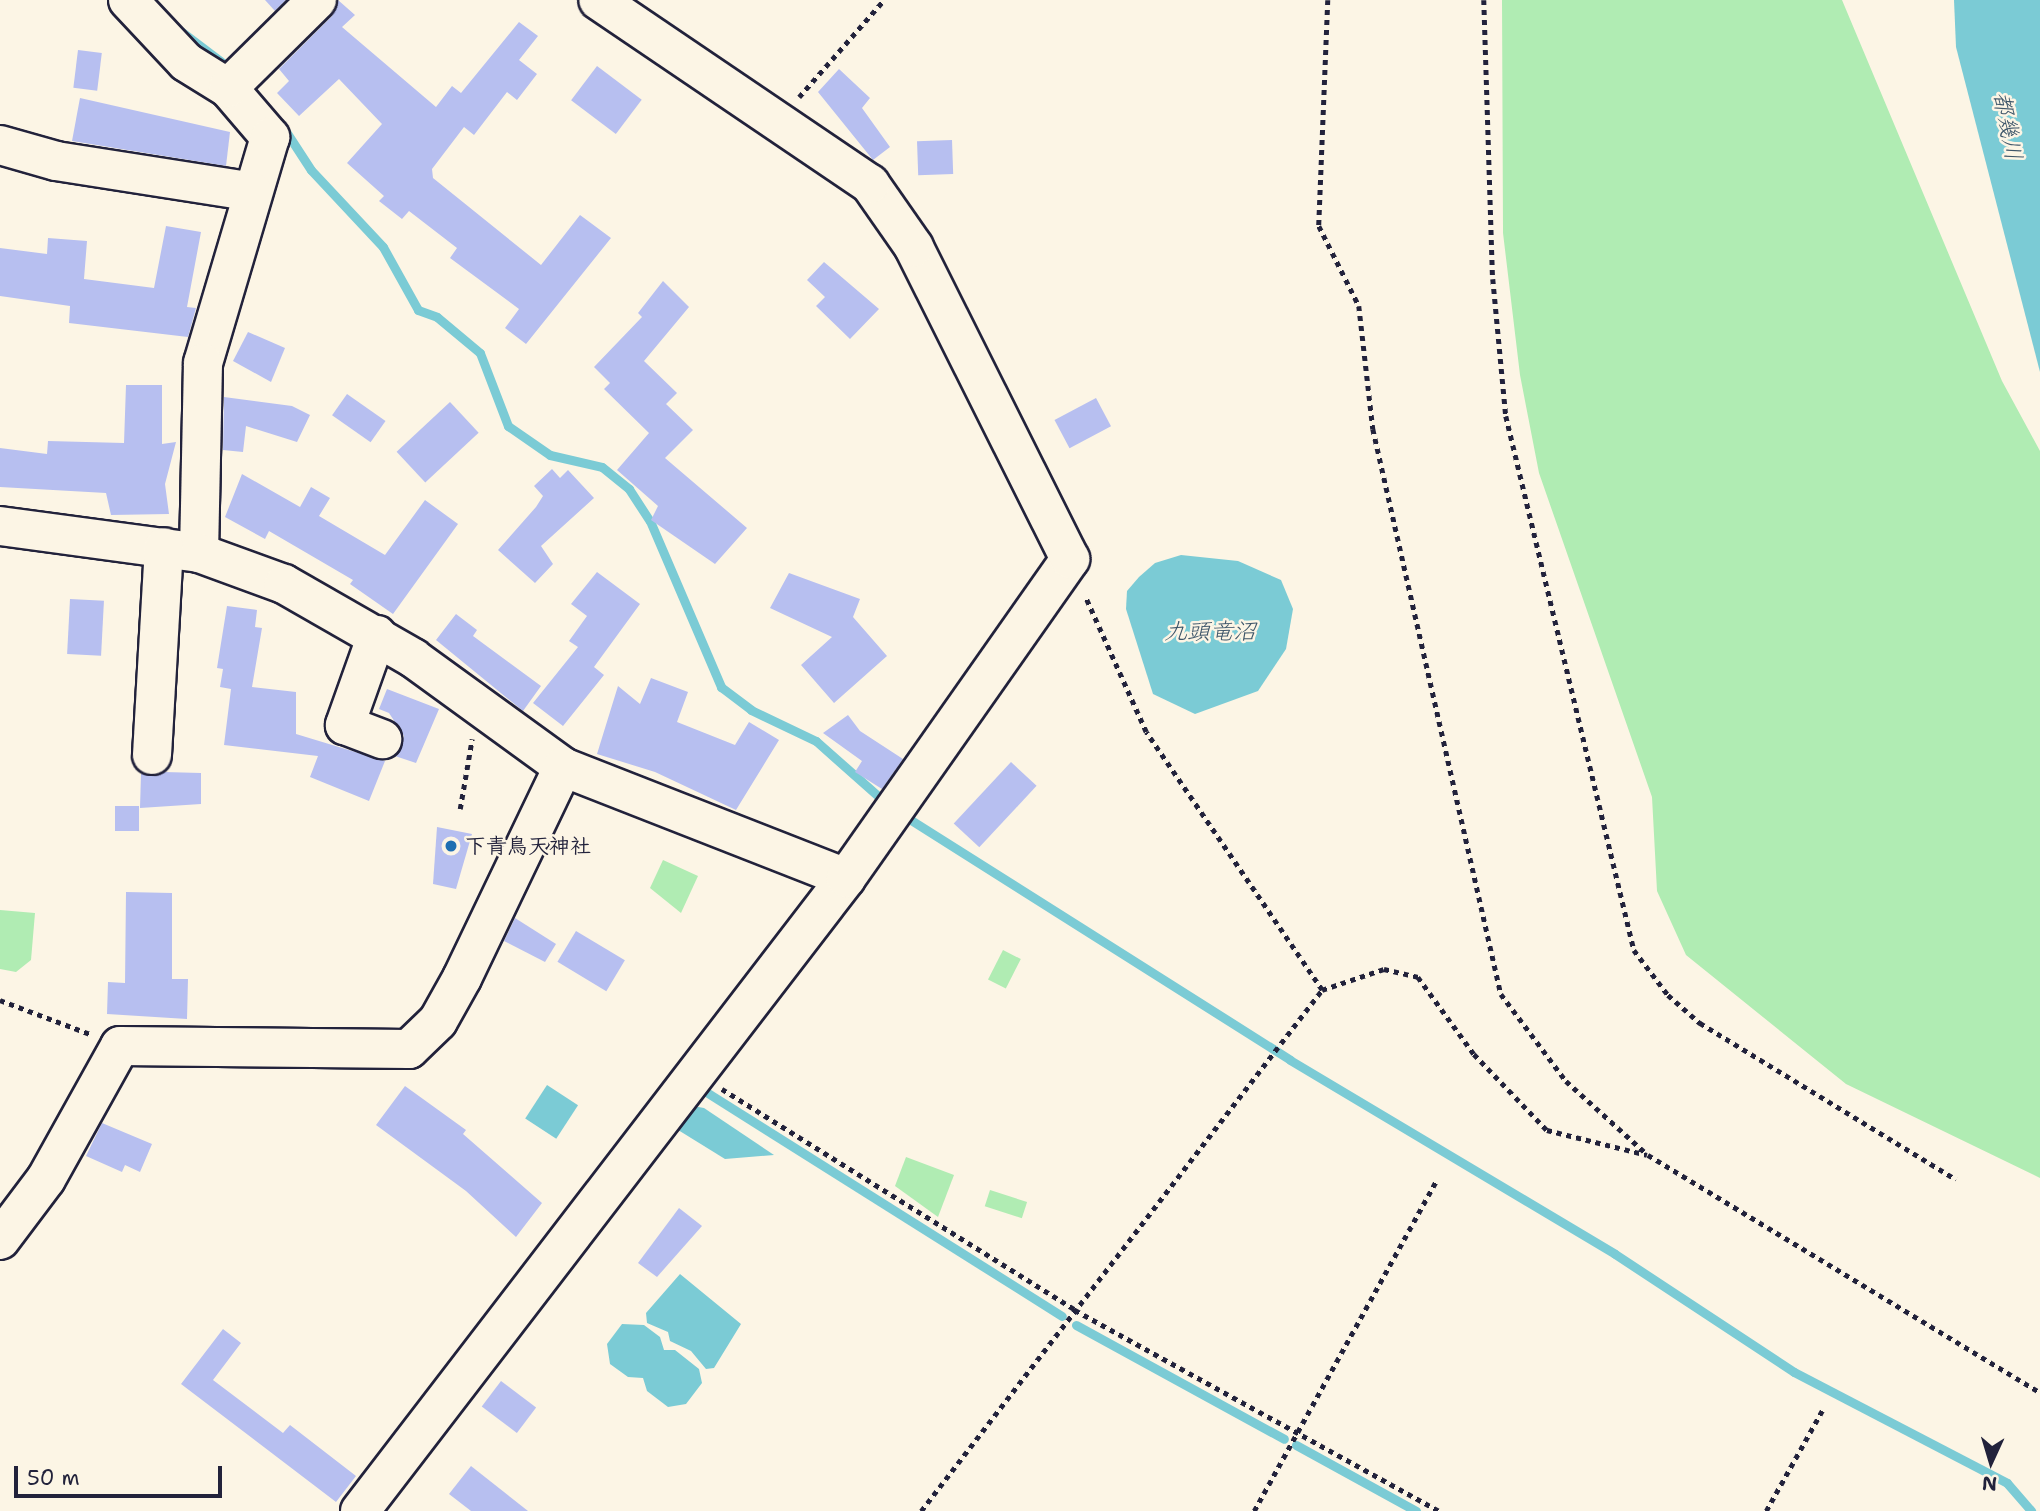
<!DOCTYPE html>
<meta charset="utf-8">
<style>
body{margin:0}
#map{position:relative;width:2040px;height:1511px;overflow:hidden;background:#fcf5e5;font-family:"Shantell Sans","Klee One",sans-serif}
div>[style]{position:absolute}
.green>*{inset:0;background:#b0ecb3;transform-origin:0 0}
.water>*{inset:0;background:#7bcbd5;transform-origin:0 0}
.stream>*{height:9px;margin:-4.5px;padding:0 4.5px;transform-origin:4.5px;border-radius:4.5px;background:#7bcbd5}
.building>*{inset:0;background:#b7bff0;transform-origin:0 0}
.path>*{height:4.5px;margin-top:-2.25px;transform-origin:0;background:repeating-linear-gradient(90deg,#22223b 0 5px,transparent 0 10px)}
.roads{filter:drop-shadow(2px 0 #22223b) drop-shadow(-2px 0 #22223b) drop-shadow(0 2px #22223b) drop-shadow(0 -2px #22223b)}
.minor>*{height:38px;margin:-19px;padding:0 19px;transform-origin:19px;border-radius:19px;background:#fcf5e5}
.dots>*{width:19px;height:19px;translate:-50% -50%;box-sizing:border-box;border:4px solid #fcf5e5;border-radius:50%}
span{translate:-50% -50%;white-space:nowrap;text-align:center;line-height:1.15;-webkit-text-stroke:5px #fcf5e5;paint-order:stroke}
.poi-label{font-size:21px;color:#22223b;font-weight:700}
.left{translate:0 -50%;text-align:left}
.water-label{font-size:23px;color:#3d5569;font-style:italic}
.north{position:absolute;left:1956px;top:1427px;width:70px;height:70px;-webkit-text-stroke:5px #fcf5e5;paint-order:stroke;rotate:184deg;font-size:19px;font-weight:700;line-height:28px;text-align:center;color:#22223b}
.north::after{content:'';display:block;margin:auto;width:24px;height:32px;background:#22223b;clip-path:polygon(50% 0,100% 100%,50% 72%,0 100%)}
.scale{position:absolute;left:14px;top:1466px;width:208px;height:32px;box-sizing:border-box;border:4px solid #22223b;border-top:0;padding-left:9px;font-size:21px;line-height:24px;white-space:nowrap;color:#22223b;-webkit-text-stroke:5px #fcf5e5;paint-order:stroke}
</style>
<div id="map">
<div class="green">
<i style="clip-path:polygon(1502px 0,1842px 0,2002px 381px,2040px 451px,2040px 1178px,1846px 1084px,1686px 955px,1657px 891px,1652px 797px,1539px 473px,1520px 375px,1503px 233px)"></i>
<i style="clip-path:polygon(663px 860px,698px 876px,681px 913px,650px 888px)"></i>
<i style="clip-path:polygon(0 910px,35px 913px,31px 960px,16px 972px,0 969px)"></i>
<i style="left:1003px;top:950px;width:20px;height:33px;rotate:27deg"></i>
<i style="clip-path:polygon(906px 1157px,954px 1175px,938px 1217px,895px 1186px)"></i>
<i style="left:990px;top:1190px;width:39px;height:17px;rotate:18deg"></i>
</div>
<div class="water">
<i style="clip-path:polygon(1954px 0,2040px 0,2040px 372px,1956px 47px)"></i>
<i style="clip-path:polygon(1181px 555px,1238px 561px,1281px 580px,1293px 609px,1286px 649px,1258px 691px,1195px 714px,1153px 694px,1126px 609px,1127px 591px,1139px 577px,1155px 563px)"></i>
<i style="left:547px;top:1085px;width:37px;height:40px;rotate:33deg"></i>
<i style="clip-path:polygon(693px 1106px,704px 1108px,774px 1155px,725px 1159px,670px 1125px)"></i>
<i style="clip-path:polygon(680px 1274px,741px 1324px,714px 1368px,706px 1369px,691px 1351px,670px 1341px,668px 1332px,647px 1323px,646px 1313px)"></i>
<i style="clip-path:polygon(622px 1324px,644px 1325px,660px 1337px,664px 1350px,675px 1350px,699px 1369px,702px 1383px,686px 1404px,668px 1407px,647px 1391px,643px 1378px,628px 1377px,610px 1364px,607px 1344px)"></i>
</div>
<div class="stream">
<i style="left:182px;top:32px;width:56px;rotate:37.1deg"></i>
<i style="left:283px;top:127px;width:51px;rotate:56.9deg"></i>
<i style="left:311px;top:170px;width:105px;rotate:46.9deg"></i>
<i style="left:383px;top:247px;width:72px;rotate:60.9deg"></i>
<i style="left:418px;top:310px;width:20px;rotate:20deg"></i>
<i style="left:437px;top:317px;width:56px;rotate:39.9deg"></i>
<i style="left:480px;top:353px;width:78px;rotate:69deg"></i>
<i style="left:508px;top:426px;width:51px;rotate:34.6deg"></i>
<i style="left:550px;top:455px;width:53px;rotate:13deg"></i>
<i style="left:602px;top:467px;width:35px;rotate:39deg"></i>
<i style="left:629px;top:489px;width:38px;rotate:57deg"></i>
<i style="left:650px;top:521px;width:181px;rotate:66.8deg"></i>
<i style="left:721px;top:687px;width:38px;rotate:37deg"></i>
<i style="left:751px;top:710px;width:72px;rotate:25.5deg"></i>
<i style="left:816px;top:741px;width:96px;rotate:41.6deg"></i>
<i style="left:903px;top:815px;width:458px;rotate:32.3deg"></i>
<i style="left:1290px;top:1060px;width:378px;rotate:30.8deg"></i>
<i style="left:1615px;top:1254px;width:214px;rotate:33.4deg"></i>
<i style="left:1794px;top:1372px;width:240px;rotate:27.5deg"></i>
<i style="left:2007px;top:1483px;width:37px;rotate:49deg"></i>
<i style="left:703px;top:1090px;width:424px;rotate:32.2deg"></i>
<i style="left:1076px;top:1325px;width:237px;rotate:28.7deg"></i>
<i style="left:1296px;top:1445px;width:137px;rotate:28.8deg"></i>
</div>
<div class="building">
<i style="clip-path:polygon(265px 0,286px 0,275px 11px)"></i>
<i style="clip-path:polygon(338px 0,355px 15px,342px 27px,436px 107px,452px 86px,461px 93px,519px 22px,538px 36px,519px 60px,537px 74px,517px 100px,507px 92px,474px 135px,464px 127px,432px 169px,433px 178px,541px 265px,580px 215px,611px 238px,526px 344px,505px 328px,519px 309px,450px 258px,457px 248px,409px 211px,402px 219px,379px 201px,384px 196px,347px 163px,382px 124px,339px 79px,299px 116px,277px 93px,289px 81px,279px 69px,332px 16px)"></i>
<i style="left:78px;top:50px;width:24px;height:38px;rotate:7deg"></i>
<i style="left:597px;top:66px;width:56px;height:43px;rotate:37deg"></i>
<i style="clip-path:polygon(839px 69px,870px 98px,862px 108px,890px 147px,873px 160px,818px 92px)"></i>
<i style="clip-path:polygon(80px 98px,230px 132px,226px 166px,72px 141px)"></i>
<i style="left:952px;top:140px;width:34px;height:35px;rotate:88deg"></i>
<i style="clip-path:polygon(166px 226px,201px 232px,187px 307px,196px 308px,188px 337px,69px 323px,70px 306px,0 296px,0 248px,47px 254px,48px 238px,87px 241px,84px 279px,154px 288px)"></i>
<i style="clip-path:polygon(824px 262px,879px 309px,850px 339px,816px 306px,825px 297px,807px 280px)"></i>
<i style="clip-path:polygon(663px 281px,689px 307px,644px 361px,677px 393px,666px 404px,693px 430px,665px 458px,747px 528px,715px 564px,651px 520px,658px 506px,617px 470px,649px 433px,604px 389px,610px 383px,594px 367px,642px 317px,638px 313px)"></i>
<i style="clip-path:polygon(248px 332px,285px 348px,271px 382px,233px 361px)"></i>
<i style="clip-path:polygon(126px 385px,162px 385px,162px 444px,176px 442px,165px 484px,169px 514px,111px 515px,106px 493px,0 487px,0 448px,47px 454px,48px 441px,124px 443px)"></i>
<i style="left:347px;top:394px;width:47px;height:26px;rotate:35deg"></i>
<i style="clip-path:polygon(224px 397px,292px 406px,310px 415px,297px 442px,246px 426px,243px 452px,223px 450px)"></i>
<i style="left:1096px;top:398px;width:32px;height:47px;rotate:62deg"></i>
<i style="left:450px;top:402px;width:42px;height:73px;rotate:47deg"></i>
<i style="clip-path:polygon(552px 469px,560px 478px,568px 470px,594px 498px,541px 546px,553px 564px,535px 583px,498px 550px,536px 507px,543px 496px,534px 486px)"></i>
<i style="clip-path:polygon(242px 474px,300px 507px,311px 487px,330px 498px,319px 516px,385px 555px,425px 500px,458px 524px,393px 614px,350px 584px,353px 580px,269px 531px,265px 539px,225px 517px)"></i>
<i style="clip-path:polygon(597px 572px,640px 604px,594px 667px,604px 675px,563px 726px,533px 703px,578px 647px,569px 641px,587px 616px,571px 604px)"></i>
<i style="clip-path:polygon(789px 573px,860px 599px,853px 617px,887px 656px,834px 703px,801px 665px,832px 637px,770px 608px)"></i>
<i style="left:70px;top:599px;width:34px;height:55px;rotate:3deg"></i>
<i style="clip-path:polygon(227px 606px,257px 610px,255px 627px,262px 628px,252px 687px,296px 692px,296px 734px,385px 761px,369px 801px,310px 777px,318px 756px,224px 745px,231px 689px,220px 687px,223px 669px,217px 668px)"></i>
<i style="clip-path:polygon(456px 614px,477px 630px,473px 636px,541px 686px,523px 711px,436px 640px)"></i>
<i style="clip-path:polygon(651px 678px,688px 692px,677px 722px,735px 745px,749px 722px,779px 740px,736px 810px,655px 772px,597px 754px,618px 686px,640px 704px)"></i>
<i style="clip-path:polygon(387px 689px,439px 709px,416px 763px,395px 756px,404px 736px,389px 713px,379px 709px)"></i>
<i style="clip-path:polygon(848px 715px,860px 731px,903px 759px,882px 789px,855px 772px,862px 761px,823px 733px)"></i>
<i style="left:1011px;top:762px;width:35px;height:84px;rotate:43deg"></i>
<i style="clip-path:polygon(164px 772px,201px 773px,201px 804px,140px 808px,141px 774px)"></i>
<i style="left:115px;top:806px;width:24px;height:25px"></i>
<i style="clip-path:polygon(437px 827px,472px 834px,456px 889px,433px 884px)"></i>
<i style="clip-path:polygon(126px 892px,172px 893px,172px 979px,188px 979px,187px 1019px,107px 1014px,108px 982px,125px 983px)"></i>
<i style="clip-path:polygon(515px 918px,556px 944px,545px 962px,504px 941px)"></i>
<i style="left:576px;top:931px;width:57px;height:36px;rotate:31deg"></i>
<i style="clip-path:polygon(405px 1086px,466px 1130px,463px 1134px,542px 1203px,516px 1237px,466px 1191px,376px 1125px)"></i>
<i style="clip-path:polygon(102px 1123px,152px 1144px,140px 1172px,125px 1165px,122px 1172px,86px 1156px)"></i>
<i style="clip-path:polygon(679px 1208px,702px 1226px,657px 1277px,638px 1263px)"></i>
<i style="clip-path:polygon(223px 1329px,241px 1343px,213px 1380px,283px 1433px,290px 1425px,356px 1476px,336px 1502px,181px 1384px)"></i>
<i style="left:501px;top:1381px;width:44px;height:32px;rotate:37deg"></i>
<i style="clip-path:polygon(471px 1466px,528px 1511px,471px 1511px,449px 1494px)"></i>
</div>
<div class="path">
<i style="left:1328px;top:0;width:226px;rotate:92.3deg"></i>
<i style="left:1319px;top:226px;width:89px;rotate:63.4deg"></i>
<i style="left:1359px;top:306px;width:124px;rotate:83.5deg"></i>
<i style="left:1373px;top:429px;width:579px;rotate:77.24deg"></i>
<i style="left:1501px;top:994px;width:109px;rotate:53.2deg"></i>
<i style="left:1566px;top:1081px;width:110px;rotate:42.1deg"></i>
<i style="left:1648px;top:1155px;width:458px;rotate:31.2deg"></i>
<i style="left:1484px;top:0;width:279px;rotate:88.2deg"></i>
<i style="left:1493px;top:279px;width:138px;rotate:84.6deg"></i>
<i style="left:1506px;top:416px;width:549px;rotate:76.52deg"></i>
<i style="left:1634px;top:950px;width:56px;rotate:52.9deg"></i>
<i style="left:1668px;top:995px;width:43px;rotate:41.2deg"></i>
<i style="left:1700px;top:1023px;width:300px;rotate:31.4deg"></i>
<i style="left:799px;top:97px;width:129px;rotate:-48.8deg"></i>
<i style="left:460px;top:809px;width:71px;rotate:-80.3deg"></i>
<i style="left:1322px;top:990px;width:65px;rotate:-18.7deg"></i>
<i style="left:1384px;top:969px;width:35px;rotate:13deg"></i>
<i style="left:1418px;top:977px;width:95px;rotate:54deg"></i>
<i style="left:1474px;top:1054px;width:105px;rotate:46.2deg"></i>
<i style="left:1547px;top:1130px;width:103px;rotate:14deg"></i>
<i style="left:0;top:1000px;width:96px;rotate:20.7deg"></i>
<i style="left:722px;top:1089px;width:416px;rotate:32deg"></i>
<i style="left:1075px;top:1310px;width:416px;rotate:28.9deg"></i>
<i style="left:921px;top:1511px;width:657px;rotate:-52.42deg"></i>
<i style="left:1322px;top:990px;width:312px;rotate:-124.3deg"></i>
<i style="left:1146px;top:732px;width:149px;rotate:-114.2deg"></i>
<i style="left:1254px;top:1511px;width:379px;rotate:-61.1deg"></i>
<i style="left:1766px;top:1511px;width:115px;rotate:-60.8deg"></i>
</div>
<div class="roads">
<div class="minor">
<i style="left:128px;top:0;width:85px;rotate:46.9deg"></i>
<i style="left:186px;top:62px;width:49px;rotate:31.8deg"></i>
<i style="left:228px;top:88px;width:65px;rotate:49.4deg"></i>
<i style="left:270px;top:137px;width:236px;rotate:106.5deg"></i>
<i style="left:203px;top:363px;width:190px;rotate:91.2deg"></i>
<i style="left:228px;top:88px;width:125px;rotate:-44.7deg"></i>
<i style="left:0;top:145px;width:58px;rotate:15.9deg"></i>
<i style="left:56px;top:161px;width:199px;rotate:8.9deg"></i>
<i style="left:0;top:526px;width:201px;rotate:7.7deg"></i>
<i style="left:199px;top:553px;width:90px;rotate:20deg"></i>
<i style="left:284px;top:584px;width:149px;rotate:29.8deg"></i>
<i style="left:413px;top:658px;width:185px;rotate:36deg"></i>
<i style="left:563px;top:767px;width:304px;rotate:21.4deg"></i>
<i style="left:377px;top:635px;width:96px;rotate:109.6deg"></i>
<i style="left:345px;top:725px;width:40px;rotate:21deg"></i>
<i style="left:152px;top:755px;width:208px;rotate:-86.7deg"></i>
<i style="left:0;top:1240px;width:76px;rotate:-53deg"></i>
<i style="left:46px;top:1179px;width:152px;rotate:-60.9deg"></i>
<i style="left:120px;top:1046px;width:289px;rotate:0.6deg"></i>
<i style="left:409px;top:1049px;width:40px;rotate:-44deg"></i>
<i style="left:438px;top:1021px;width:49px;rotate:-60.8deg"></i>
<i style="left:462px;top:978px;width:234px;rotate:-64.4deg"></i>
<i style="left:360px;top:1511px;width:798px;rotate:-52.48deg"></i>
<i style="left:846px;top:878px;width:390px;rotate:-54.9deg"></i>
<i style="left:1070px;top:559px;width:349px;rotate:-116.6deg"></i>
<i style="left:914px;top:247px;width:77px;rotate:-124.9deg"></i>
<i style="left:870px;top:184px;width:328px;rotate:-145.9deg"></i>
</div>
</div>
<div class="dots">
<i style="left:451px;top:846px;background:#1f6fb2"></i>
</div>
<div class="poi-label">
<span class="left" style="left:465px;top:846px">下青鳥天神社</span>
</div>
<div class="water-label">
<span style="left:2008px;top:126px;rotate:79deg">都幾川</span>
<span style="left:1210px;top:631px">九頭竜沼</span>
</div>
<div class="north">N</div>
<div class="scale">50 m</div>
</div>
